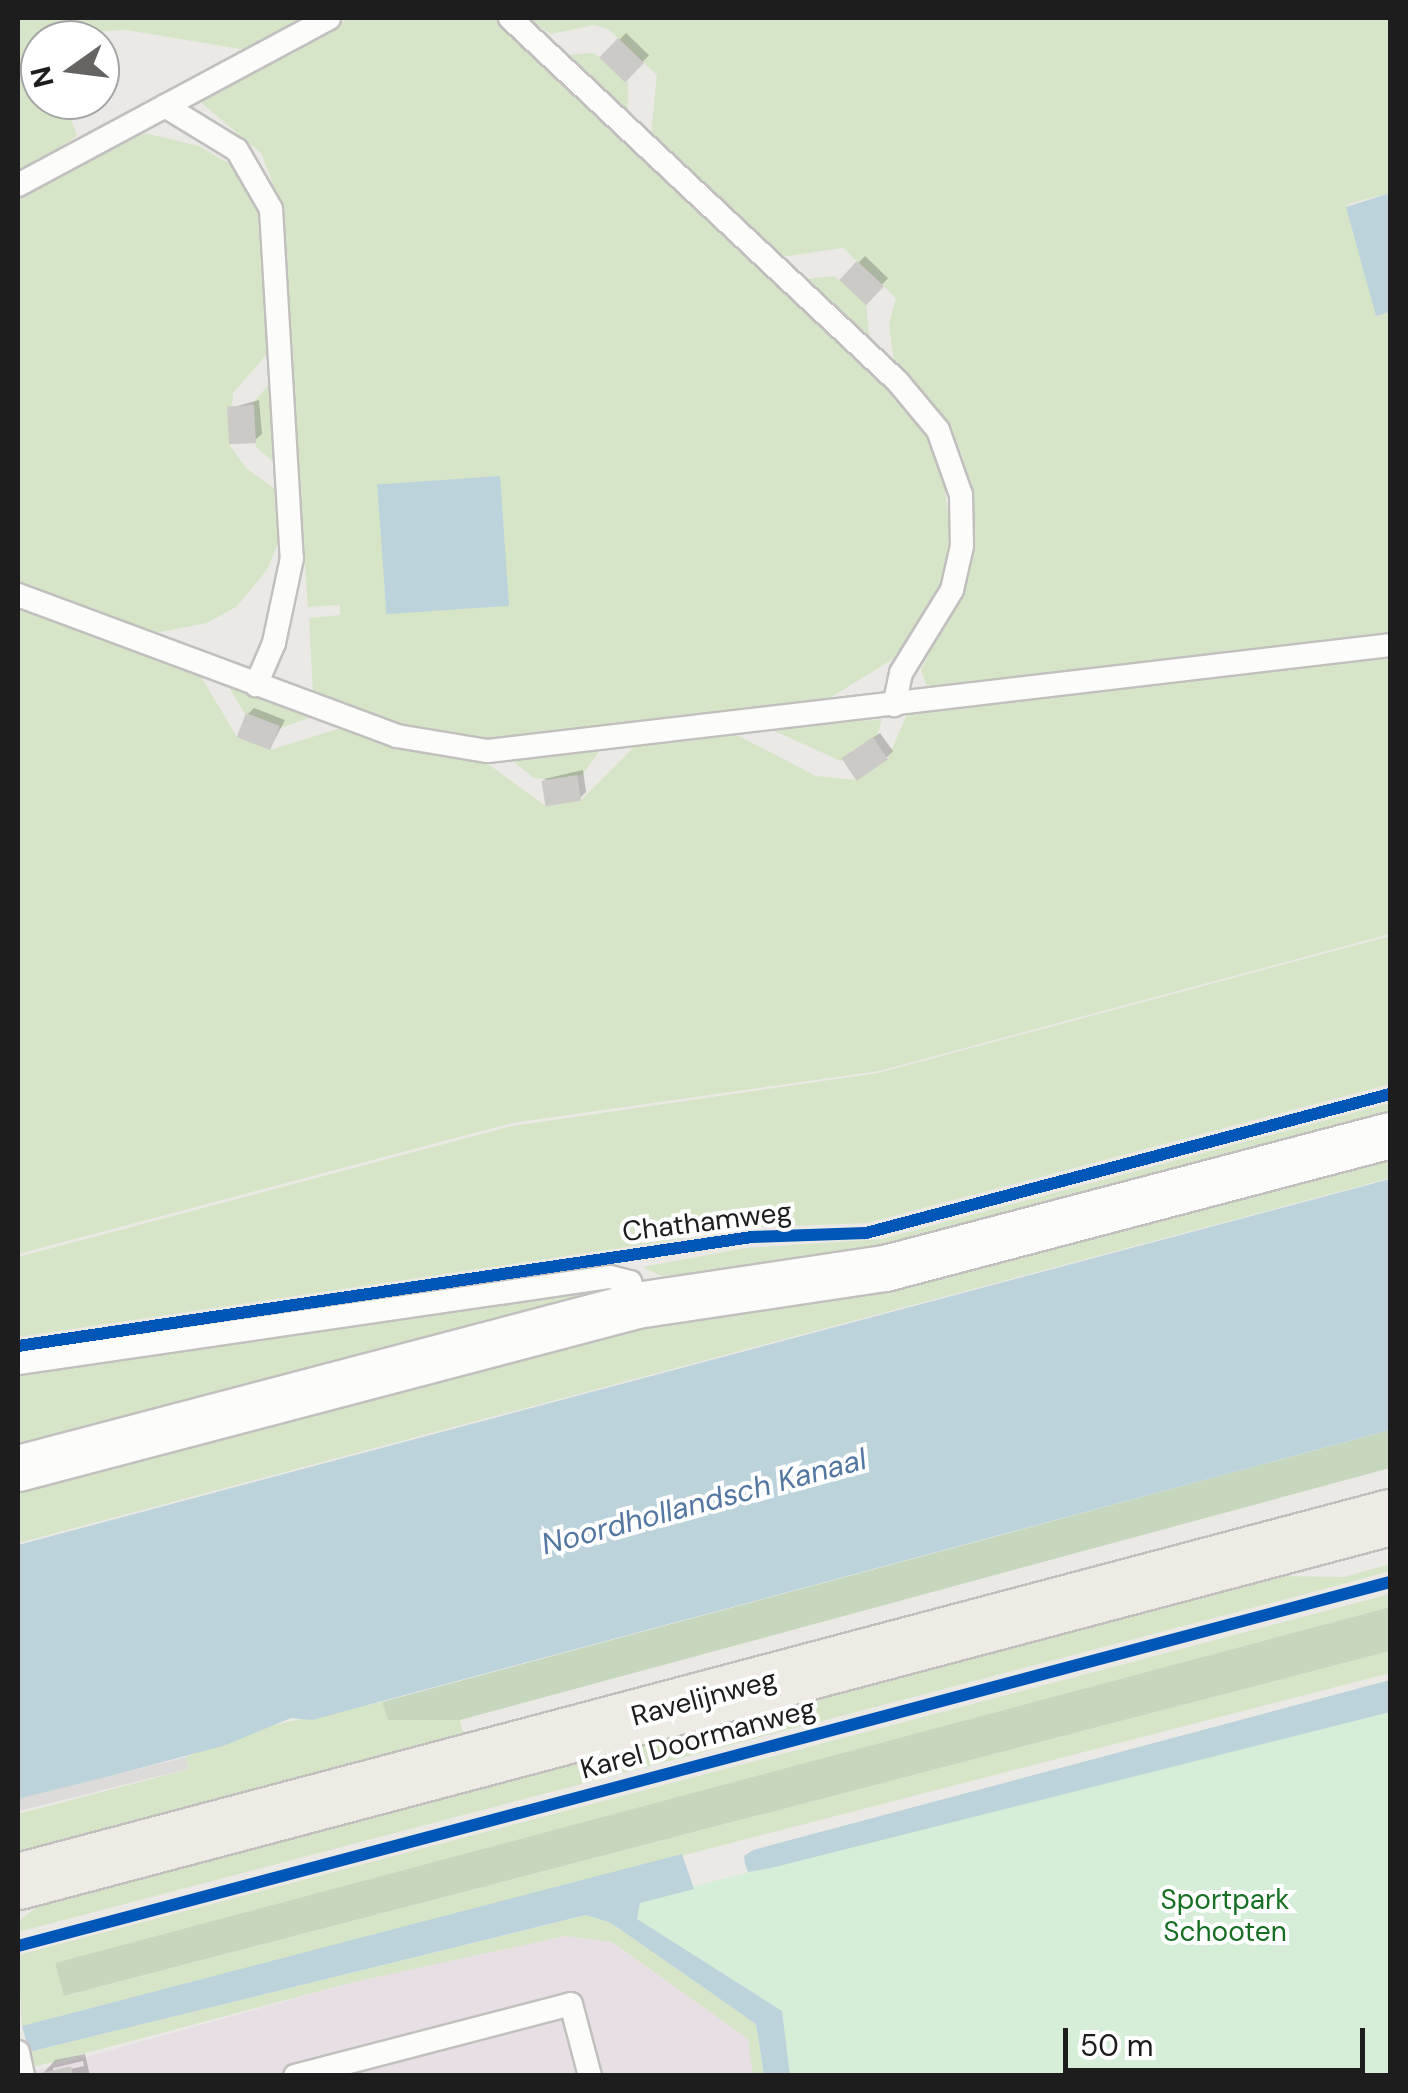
<!DOCTYPE html>
<style>
body{margin:0}
#map{position:relative;width:1408px;height:2093px;overflow:hidden;background:#ebe9e6;font-family:"DM Sans",sans-serif}
div>[style]{position:absolute}
.industrial>*{inset:0;background:#e8dfe4}
.grass>*{inset:0;background:#d6e5c8}
.forest>*{inset:0;background:#c6d7be}
.park>*{inset:0;background:#d6eed7}
.water>*{inset:0;background:#bdd3db;transform-origin:0 0}
.pier>*{inset:0;background:#dcdbda;transform-origin:0 0}
.shadow>*{inset:0;background:#0003;transform-origin:0 0}
.building>*{inset:0;background:#cccac7;transform-origin:0 0}
.roads{filter:drop-shadow(2px 0 #c1c0be) drop-shadow(-2px 0 #c1c0be) drop-shadow(0 2px #c1c0be) drop-shadow(0 -2px #c1c0be)}
.lane>*{height:22px;margin:-11px;padding:0 11px;transform-origin:11px;border-radius:11px;background:#fcfcfb}
.street>*{height:45px;margin:-22.5px;padding:0 22.5px;transform-origin:22.5px;border-radius:22.5px;background:#fcfcfb}
.primary>*{height:55px;margin:-27.5px;padding:0 27.5px;transform-origin:27.5px;border-radius:27.5px;background:#eeebe5}
.cycleway>*{height:12px;margin:-6px;padding:0 6px;transform-origin:6px;border-radius:6px;background:#0057b8}
span{translate:-50% -50%;white-space:nowrap;text-align:center;line-height:1.15;-webkit-text-stroke:8px #fff;paint-order:stroke}
.street-label{font-size:28px;color:#1d1d1d}
.park-label{font-size:28px;color:#176f23}
.water-label{font-size:30px;color:#5477a2;font-style:italic}
.frame{position:absolute;inset:0;border:20px solid #1d1d1d;pointer-events:none}
.north{position:absolute;left:20px;top:20px;width:100px;height:100px;box-sizing:border-box;background:#fff;border:2px solid #a5a5a5;border-radius:50%;rotate:256deg;font-size:28px;font-weight:700;line-height:40px;text-align:center;color:#1d1d1d}
.north::after{content:'';display:block;margin:auto;width:35px;height:45px;background:#656463;clip-path:polygon(50% 0,100% 100%,50% 72%,0 100%)}
.scale{position:absolute;left:1063px;top:2028px;width:302px;height:45px;box-sizing:border-box;border:5px solid #1d1d1d;border-top:0;padding-left:12px;font-size:30px;line-height:35px;white-space:nowrap;color:#1d1d1d;-webkit-text-stroke:8px #fff;paint-order:stroke}
</style>
<div id="map">
<div class="industrial">
<i style="clip-path:polygon(565px 1936px,611px 1942px,748px 2039px,753px 2075px,18px 2076px,358px 1981px)"></i>
</div>
<div class="grass">
<i style="clip-path:polygon(18px 18px,300px 18px,246px 50px,126px 30px,90px 32px,87px 40px,40px 40px,40px 100px,64px 100px,77px 136px,18px 174px)"></i>
<i style="clip-path:polygon(350px 18px,496px 18px,906px 406px,940px 457px,952px 539px,944px 584px,903px 653px,820px 704px,485px 741px,410px 730px,313px 693px,309px 618px,340px 615px,340px 605px,308px 607px,279px 199px,261px 153px,200px 102px)"></i>
<i style="clip-path:polygon(526px 18px,1390px 18px,1390px 193px,1348px 204px,1376px 316px,1390px 312px,1390px 634px,928px 689px,921px 670px,968px 575px,973px 512px,963px 458px,949px 429px,894px 362px,889px 324px,896px 298px,843px 248px,780px 257px,651px 135px,657px 75px,609px 30px,595px 25px,551px 34px)"></i>
<i style="clip-path:polygon(594px 53px,628px 81px,628px 113px,566px 55px)"></i>
<i style="clip-path:polygon(145px 133px,199px 146px,230px 164px,258px 209px,269px 352px,233px 393px,229px 444px,246px 468px,279px 492px,282px 534px,267px 570px,236px 607px,207px 623px,155px 633px,18px 584px,18px 197px)"></i>
<i style="clip-path:polygon(834px 276px,866px 303px,870px 343px,805px 279px)"></i>
<i style="clip-path:polygon(272px 380px,277px 465px,256px 447px,251px 406px)"></i>
<i style="clip-path:polygon(18px 606px,200px 675px,237px 737px,270px 750px,341px 728px,419px 752px,484px 761px,544px 805px,580px 801px,635px 746px,737px 735px,816px 776px,857px 780px,887px 760px,907px 714px,1388px 656px,1390px 934px,879px 1071px,512px 1123px,18px 1254px)"></i>
<i style="clip-path:polygon(228px 686px,312px 717px,281px 728px,245px 714px)"></i>
<i style="clip-path:polygon(882px 719px,877px 736px,841px 761px,772px 730px)"></i>
<i style="clip-path:polygon(599px 751px,583px 774px,563px 781px,534px 778px,511px 760px)"></i>
<i style="clip-path:polygon(1390px 936px,1390px 1084px,867px 1223px,762px 1227px,18px 1337px,18px 1257px,512px 1126px,878px 1073px)"></i>
<i style="clip-path:polygon(1390px 1103px,1390px 1116px,830px 1258px,667px 1279px,643px 1267px,745px 1248px,882px 1239px)"></i>
<i style="clip-path:polygon(1390px 1154px,1390px 1178px,18px 1543px,18px 1487px,623px 1327px)"></i>
<i style="clip-path:polygon(603px 1290px,603px 1293px,18px 1448px,18px 1370px)"></i>
<i style="clip-path:polygon(1390px 1564px,1390px 1571px,1332px 1587px,18px 1932px,21px 1919px,41px 1904px,327px 1826px,1276px 1576px,1344px 1577px)"></i>
<i style="clip-path:polygon(1390px 1594px,1390px 1607px,55px 1964px,65px 1996px,1390px 1651px,1390px 1673px,22px 2026px,18px 1955px)"></i>
<i style="clip-path:polygon(382px 1702px,388px 1720px,460px 1720px,463px 1733px,18px 1851px,18px 1814px,189px 1769px,186px 1757px,251px 1730px)"></i>
<i style="clip-path:polygon(587px 1915px,611px 1923px,756px 2024px,764px 2075px,753px 2075px,748px 2039px,612px 1942px,565px 1936px,358px 1981px,33px 2067px,29px 2052px)"></i>
</div>
<div class="forest">
<i style="clip-path:polygon(1390px 1430px,1390px 1468px,460px 1720px,388px 1720px,382px 1702px)"></i>
<i style="clip-path:polygon(1390px 1607px,1390px 1651px,64px 1996px,55px 1963px)"></i>
</div>
<div class="park">
<i style="clip-path:polygon(1390px 1710px,1390px 2075px,790px 2075px,782px 2011px,637px 1919px,640px 1903px,667px 1893px)"></i>
</div>
<div class="water">
<i style="clip-path:polygon(1390px 193px,1390px 312px,1376px 316px,1346px 207px)"></i>
<i style="left:500px;top:476px;width:130px;height:123px;rotate:86deg"></i>
<i style="clip-path:polygon(1390px 1179px,1390px 1430px,312px 1720px,291px 1718px,226px 1745px,18px 1801px,18px 1545px)"></i>
<i style="clip-path:polygon(1390px 1680px,1390px 1712px,771px 1868px,748px 1872px,745px 1864px,744px 1856px,753px 1850px)"></i>
<i style="clip-path:polygon(682px 1854px,694px 1889px,640px 1903px,637px 1919px,782px 2011px,790px 2075px,764px 2075px,756px 2024px,611px 1923px,586px 1915px,29px 2052px,22px 2026px)"></i>
</div>
<div class="pier">
<i style="left:186px;top:1757px;width:12px;height:174px;rotate:76deg"></i>
</div>
<div class="shadow">
<i style="left:626px;top:33px;width:32px;height:33px;rotate:44deg"></i>
<i style="clip-path:polygon(100px 48px,113px 53px,100px 85px)"></i>
<i style="left:865px;top:256px;width:32px;height:33px;rotate:44deg"></i>
<i style="clip-path:polygon(259px 400px,262px 434px,255px 440px,230px 408px)"></i>
<i style="clip-path:polygon(254px 708px,285px 720px,271px 747px,248px 714px)"></i>
<i style="clip-path:polygon(880px 733px,893px 751px,887px 757px,852px 752px)"></i>
<i style="clip-path:polygon(583px 770px,586px 792px,579px 799px,544px 779px)"></i>
<i style="clip-path:polygon(evenodd,85px 2054px,90px 2076px,41px 2076px,55px 2060px,85px 2054px,83px 2061px,84px 2066px,53px 2073px,53px 2068px,83px 2061px)"></i>
</div>
<div class="building">
<i style="left:618px;top:38px;width:36px;height:27px;rotate:44deg"></i>
<i style="left:857px;top:261px;width:37px;height:26px;rotate:43deg"></i>
<i style="left:254px;top:405px;width:38px;height:27px;rotate:87deg"></i>
<i style="left:246px;top:713px;width:36px;height:26px;rotate:21deg"></i>
<i style="left:873px;top:737px;width:27px;height:38px;rotate:56deg"></i>
<i style="left:577px;top:775px;width:26px;height:36px;rotate:81deg"></i>
<i style="clip-path:polygon(71px 2066px,73px 2076px,37px 2076px,37px 2074px)"></i>
</div>
<div class="roads">
<div class="lane">
<i style="left:510px;top:18px;width:532px;rotate:43.17deg"></i>
<i style="left:898px;top:382px;width:62px;rotate:50.2deg"></i>
<i style="left:938px;top:430px;width:69px;rotate:70.5deg"></i>
<i style="left:961px;top:495px;width:51px;rotate:88.9deg"></i>
<i style="left:962px;top:546px;width:45px;rotate:102.8deg"></i>
<i style="left:952px;top:590px;width:97px;rotate:121.6deg"></i>
<i style="left:901px;top:673px;width:33px;rotate:102deg"></i>
<i style="left:165px;top:106px;width:84px;rotate:31.4deg"></i>
<i style="left:237px;top:150px;width:68px;rotate:60deg"></i>
<i style="left:271px;top:209px;width:350px;rotate:86.6deg"></i>
<i style="left:292px;top:558px;width:87px;rotate:102deg"></i>
<i style="left:274px;top:643px;width:46px;rotate:113.2deg"></i>
<i style="left:18px;top:185px;width:353px;rotate:-28.2deg"></i>
<i style="left:18px;top:595px;width:404px;rotate:20.4deg"></i>
<i style="left:397px;top:736px;width:92px;rotate:9.4deg"></i>
<i style="left:488px;top:751px;width:908px;rotate:-6.7deg"></i>
<i style="left:18px;top:1363px;width:598px;rotate:-8.27deg"></i>
<i style="left:610px;top:1277px;width:21px;rotate:14deg"></i>
<i style="left:630px;top:1282px;width:24px;rotate:73deg"></i>
<i style="left:18px;top:2052px;width:25px;rotate:78deg"></i>
<i style="left:295px;top:2076px;width:285px;rotate:-14.6deg"></i>
<i style="left:571px;top:2004px;width:74px;rotate:75.2deg"></i>
</div>
<div class="street">
<i style="left:18px;top:1468px;width:640px;rotate:-14.75deg"></i>
<i style="left:637px;top:1305px;width:251px;rotate:-8.5deg"></i>
<i style="left:885px;top:1268px;width:522px;rotate:-14.75deg"></i>
</div>
<div class="primary">
<i style="left:18px;top:1881px;width:1419px;rotate:-14.86deg"></i>
</div>
</div>
<div class="cycleway">
<i style="left:18px;top:1346px;width:742px;rotate:-8.45deg"></i>
<i style="left:752px;top:1237px;width:114px;rotate:-2deg"></i>
<i style="left:866px;top:1233px;width:542px;rotate:-14.86deg"></i>
<i style="left:18px;top:1946px;width:1419px;rotate:-14.86deg"></i>
</div>
<div class="street-label">
<span style="left:707px;top:1222px;rotate:-7deg">Chathamweg</span>
<span style="left:704px;top:1698px;rotate:-15deg">Ravelijnweg</span>
<span style="left:698px;top:1739px;rotate:-15deg">Karel Doormanweg</span>
</div>
<div class="park-label">
<span style="left:1225px;top:1916px">Sportpark<br>Schooten</span>
</div>
<div class="water-label">
<span style="left:704px;top:1502px;rotate:-15deg">Noordhollandsch Kanaal</span>
</div>
<div class="frame"></div>
<div class="north">N</div>
<div class="scale">50 m</div>
</div>
